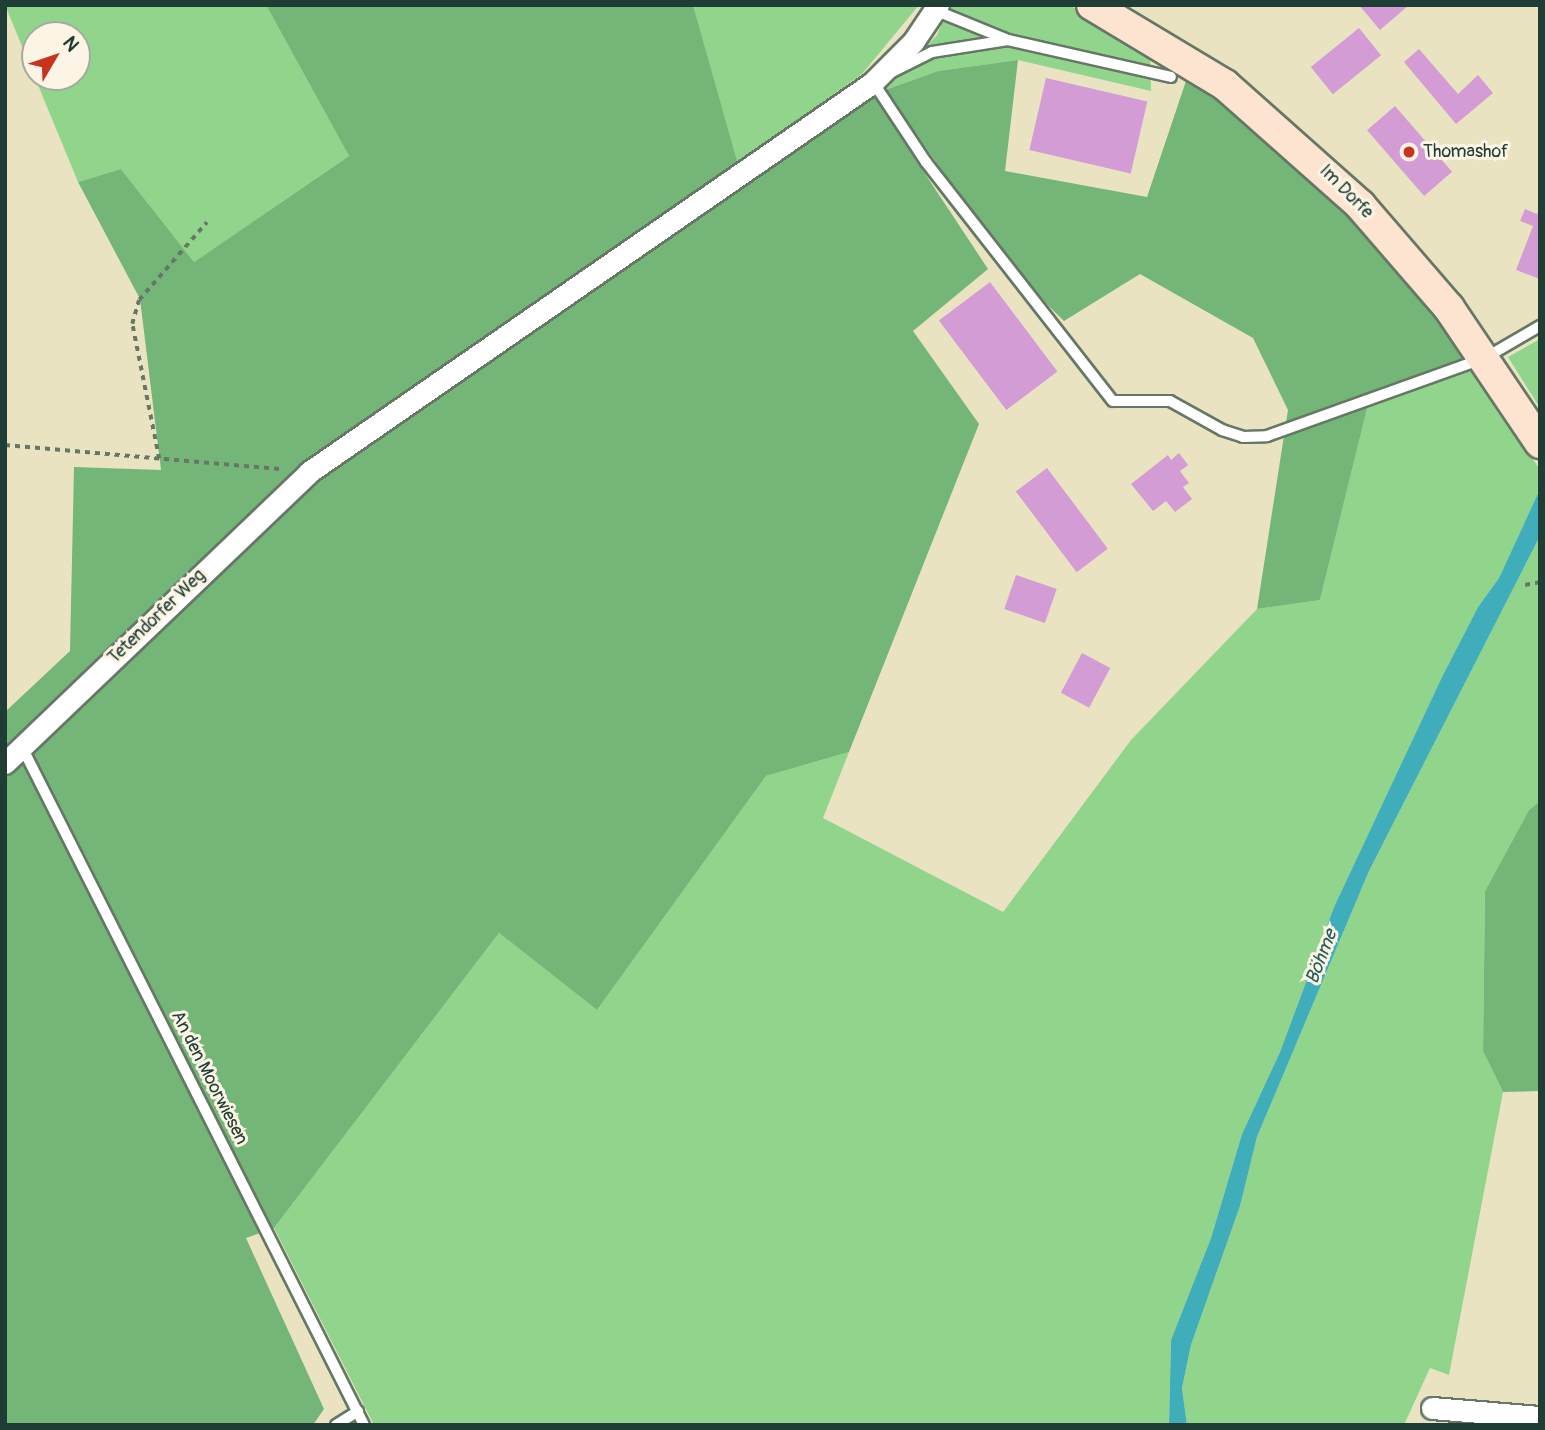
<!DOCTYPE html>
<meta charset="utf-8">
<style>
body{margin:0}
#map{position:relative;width:1545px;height:1430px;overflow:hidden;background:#e9e3c2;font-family:Pangolin,sans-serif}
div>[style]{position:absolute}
.green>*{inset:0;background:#91d58d}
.forest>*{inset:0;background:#74b678}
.water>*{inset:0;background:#3faeba}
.building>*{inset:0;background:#d39cd5;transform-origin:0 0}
.path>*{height:3.5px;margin-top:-1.75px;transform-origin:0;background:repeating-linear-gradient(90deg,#676 0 5px,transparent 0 10px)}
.roads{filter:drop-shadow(2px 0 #676) drop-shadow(-2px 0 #676) drop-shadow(0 2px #676) drop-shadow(0 -2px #676)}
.lane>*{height:10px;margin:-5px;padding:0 5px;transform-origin:5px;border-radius:5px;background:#fff}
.street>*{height:21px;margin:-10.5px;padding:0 10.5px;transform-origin:10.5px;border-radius:10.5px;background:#fff}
.secondary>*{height:30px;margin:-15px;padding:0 15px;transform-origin:15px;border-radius:15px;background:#fde4d0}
.dots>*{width:19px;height:19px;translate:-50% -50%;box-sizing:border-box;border:4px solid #fcf5e5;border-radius:50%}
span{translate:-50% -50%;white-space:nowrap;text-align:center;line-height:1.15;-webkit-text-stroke:6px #fcf5e5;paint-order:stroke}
.poi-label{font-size:18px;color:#1f3d34}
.left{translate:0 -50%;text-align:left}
.street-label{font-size:18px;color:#1f3d34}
.water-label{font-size:19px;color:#295f5c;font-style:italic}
.frame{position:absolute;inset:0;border:7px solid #1f3d34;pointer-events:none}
.north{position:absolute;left:21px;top:21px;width:70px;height:70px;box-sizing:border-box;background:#fcf5e5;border:2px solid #a4ab9e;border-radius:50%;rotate:51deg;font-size:19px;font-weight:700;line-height:28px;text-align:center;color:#1f3d34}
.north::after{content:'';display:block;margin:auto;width:24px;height:32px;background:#c8321e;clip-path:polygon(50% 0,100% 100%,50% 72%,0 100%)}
</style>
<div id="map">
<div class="green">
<i style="clip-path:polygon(evenodd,5px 5px,266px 5px,349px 156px,194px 262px,121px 169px,78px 182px,5px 5px,35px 35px,77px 35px,77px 77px,35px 77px,35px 35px)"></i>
<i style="clip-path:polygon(693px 5px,919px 5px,862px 74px,736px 163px)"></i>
<i style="clip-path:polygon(949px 5px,1069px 5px,1150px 48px,1151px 91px,1018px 60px,938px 71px,885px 90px,937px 35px)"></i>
<i style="clip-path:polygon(1540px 339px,1540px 408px,1508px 357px)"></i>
<i style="clip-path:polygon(1466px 357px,1540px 470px,1540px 489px,1499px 578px,1478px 607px,1442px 677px,1334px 907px,1280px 1052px,1242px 1134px,1211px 1238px,1171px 1340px,1169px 1425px,374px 1425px,274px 1228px,499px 933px,597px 1010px,766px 776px,849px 752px,823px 818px,1003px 912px,1131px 740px,1257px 609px,1320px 600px,1370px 395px,1415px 382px)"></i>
<i style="clip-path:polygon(1540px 536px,1540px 801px,1529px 810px,1485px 891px,1483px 1051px,1503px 1092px,1449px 1375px,1430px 1368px,1404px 1425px,1187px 1425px,1182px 1388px,1191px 1345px,1240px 1206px,1257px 1137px,1369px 871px)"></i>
</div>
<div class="forest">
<i style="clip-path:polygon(266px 5px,693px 5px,742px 179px,871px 92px,988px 269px,913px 331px,979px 424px,849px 752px,766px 776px,597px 1010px,499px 933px,274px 1228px,246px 1238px,324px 1409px,313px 1425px,5px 1425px,5px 712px,70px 651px,74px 467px,161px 470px,140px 299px,78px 182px,121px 169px,194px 262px,349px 156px)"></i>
<i style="clip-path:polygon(1018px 60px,1005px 171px,1147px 197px,1188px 75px,1294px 159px,1394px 266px,1466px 357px,1415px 382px,1370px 396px,1320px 600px,1257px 609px,1288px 410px,1253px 338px,1140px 274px,1064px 321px,1012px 270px,885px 90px,938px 71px)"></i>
<i style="clip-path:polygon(1540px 801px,1540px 1091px,1503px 1092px,1483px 1051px,1485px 891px,1529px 810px)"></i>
</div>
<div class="water">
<i style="clip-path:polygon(1540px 489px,1540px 536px,1369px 871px,1257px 1137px,1240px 1206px,1191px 1345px,1182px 1388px,1187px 1425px,1169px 1425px,1171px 1340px,1211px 1238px,1242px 1134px,1280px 1052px,1334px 907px,1442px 677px,1478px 607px,1499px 578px)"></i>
</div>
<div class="building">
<i style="clip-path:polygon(1359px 5px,1409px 5px,1380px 30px)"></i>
<i style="left:1359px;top:28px;width:35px;height:62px;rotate:51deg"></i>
<i style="clip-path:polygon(1419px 49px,1458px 94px,1478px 75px,1493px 93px,1456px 124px,1404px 62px)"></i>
<i style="left:1046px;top:78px;width:104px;height:74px;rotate:13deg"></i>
<i style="left:1395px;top:106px;width:87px;height:37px;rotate:49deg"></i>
<i style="clip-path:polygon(1540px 208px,1540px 279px,1516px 270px,1533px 226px,1520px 221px,1525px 209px,1537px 214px)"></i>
<i style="left:990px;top:282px;width:112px;height:64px;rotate:53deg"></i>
<i style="clip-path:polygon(1179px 453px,1188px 465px,1180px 471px,1189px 483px,1183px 487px,1192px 499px,1175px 512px,1166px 501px,1153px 511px,1131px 484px,1168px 455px,1171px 460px)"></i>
<i style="left:1047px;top:468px;width:101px;height:39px;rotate:53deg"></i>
<i style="left:1016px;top:575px;width:43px;height:36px;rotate:19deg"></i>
<i style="left:1082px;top:653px;width:32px;height:45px;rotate:28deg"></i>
</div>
<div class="path">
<i style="left:5px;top:445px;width:278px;rotate:5deg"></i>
<i style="left:159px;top:459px;width:138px;rotate:-101.3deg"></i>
<i style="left:132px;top:324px;width:25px;rotate:-74deg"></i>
<i style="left:139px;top:300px;width:103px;rotate:-48.9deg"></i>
<i style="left:1525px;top:585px;width:15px;rotate:-11deg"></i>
</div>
<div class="roads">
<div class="lane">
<i style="left:932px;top:9px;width:82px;rotate:22.2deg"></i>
<i style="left:1008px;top:40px;width:167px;rotate:12.8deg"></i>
<i style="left:890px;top:73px;width:47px;rotate:-26.6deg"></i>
<i style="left:932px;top:52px;width:77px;rotate:-9deg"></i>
<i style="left:873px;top:82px;width:96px;rotate:56.5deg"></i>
<i style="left:926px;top:162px;width:303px;rotate:52deg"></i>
<i style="left:1113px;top:401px;width:57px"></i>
<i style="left:1170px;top:401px;width:60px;rotate:29.1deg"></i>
<i style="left:1222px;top:430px;width:22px;rotate:18deg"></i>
<i style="left:1243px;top:437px;width:24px;rotate:-2deg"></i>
<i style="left:1267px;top:436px;width:232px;rotate:-19.7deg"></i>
<i style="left:1485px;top:358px;width:64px;rotate:-30.2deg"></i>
<i style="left:22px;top:747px;width:759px;rotate:63.23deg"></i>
<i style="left:336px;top:1425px;width:26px;rotate:-32deg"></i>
</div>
<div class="street">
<i style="left:5px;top:763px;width:421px;rotate:-43.7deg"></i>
<i style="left:309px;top:472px;width:684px;rotate:-34.64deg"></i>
<i style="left:872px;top:83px;width:58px;rotate:-45deg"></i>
<i style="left:913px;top:42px;width:45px;rotate:-56deg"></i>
<i style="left:1432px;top:1408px;width:108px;rotate:4.8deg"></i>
</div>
<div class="secondary">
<i style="left:1092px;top:5px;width:155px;rotate:31deg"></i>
<i style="left:1225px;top:85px;width:181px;rotate:41.6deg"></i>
<i style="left:1360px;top:205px;width:136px;rotate:49.2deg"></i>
<i style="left:1449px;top:308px;width:163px;rotate:56deg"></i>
</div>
</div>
<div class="dots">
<i style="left:1409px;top:152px;background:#c8321e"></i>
</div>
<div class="poi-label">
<span class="left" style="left:1423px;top:152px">Thomashof</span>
</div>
<div class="street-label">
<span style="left:1346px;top:192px;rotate:45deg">Im Dorfe</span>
<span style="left:157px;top:617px;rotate:-44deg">Tetendorfer Weg</span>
<span style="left:209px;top:1078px;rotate:63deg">An den Moorwiesen</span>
</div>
<div class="water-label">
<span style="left:1322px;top:957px;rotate:-69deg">Böhme</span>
</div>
<div class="frame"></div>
<div class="north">N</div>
</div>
